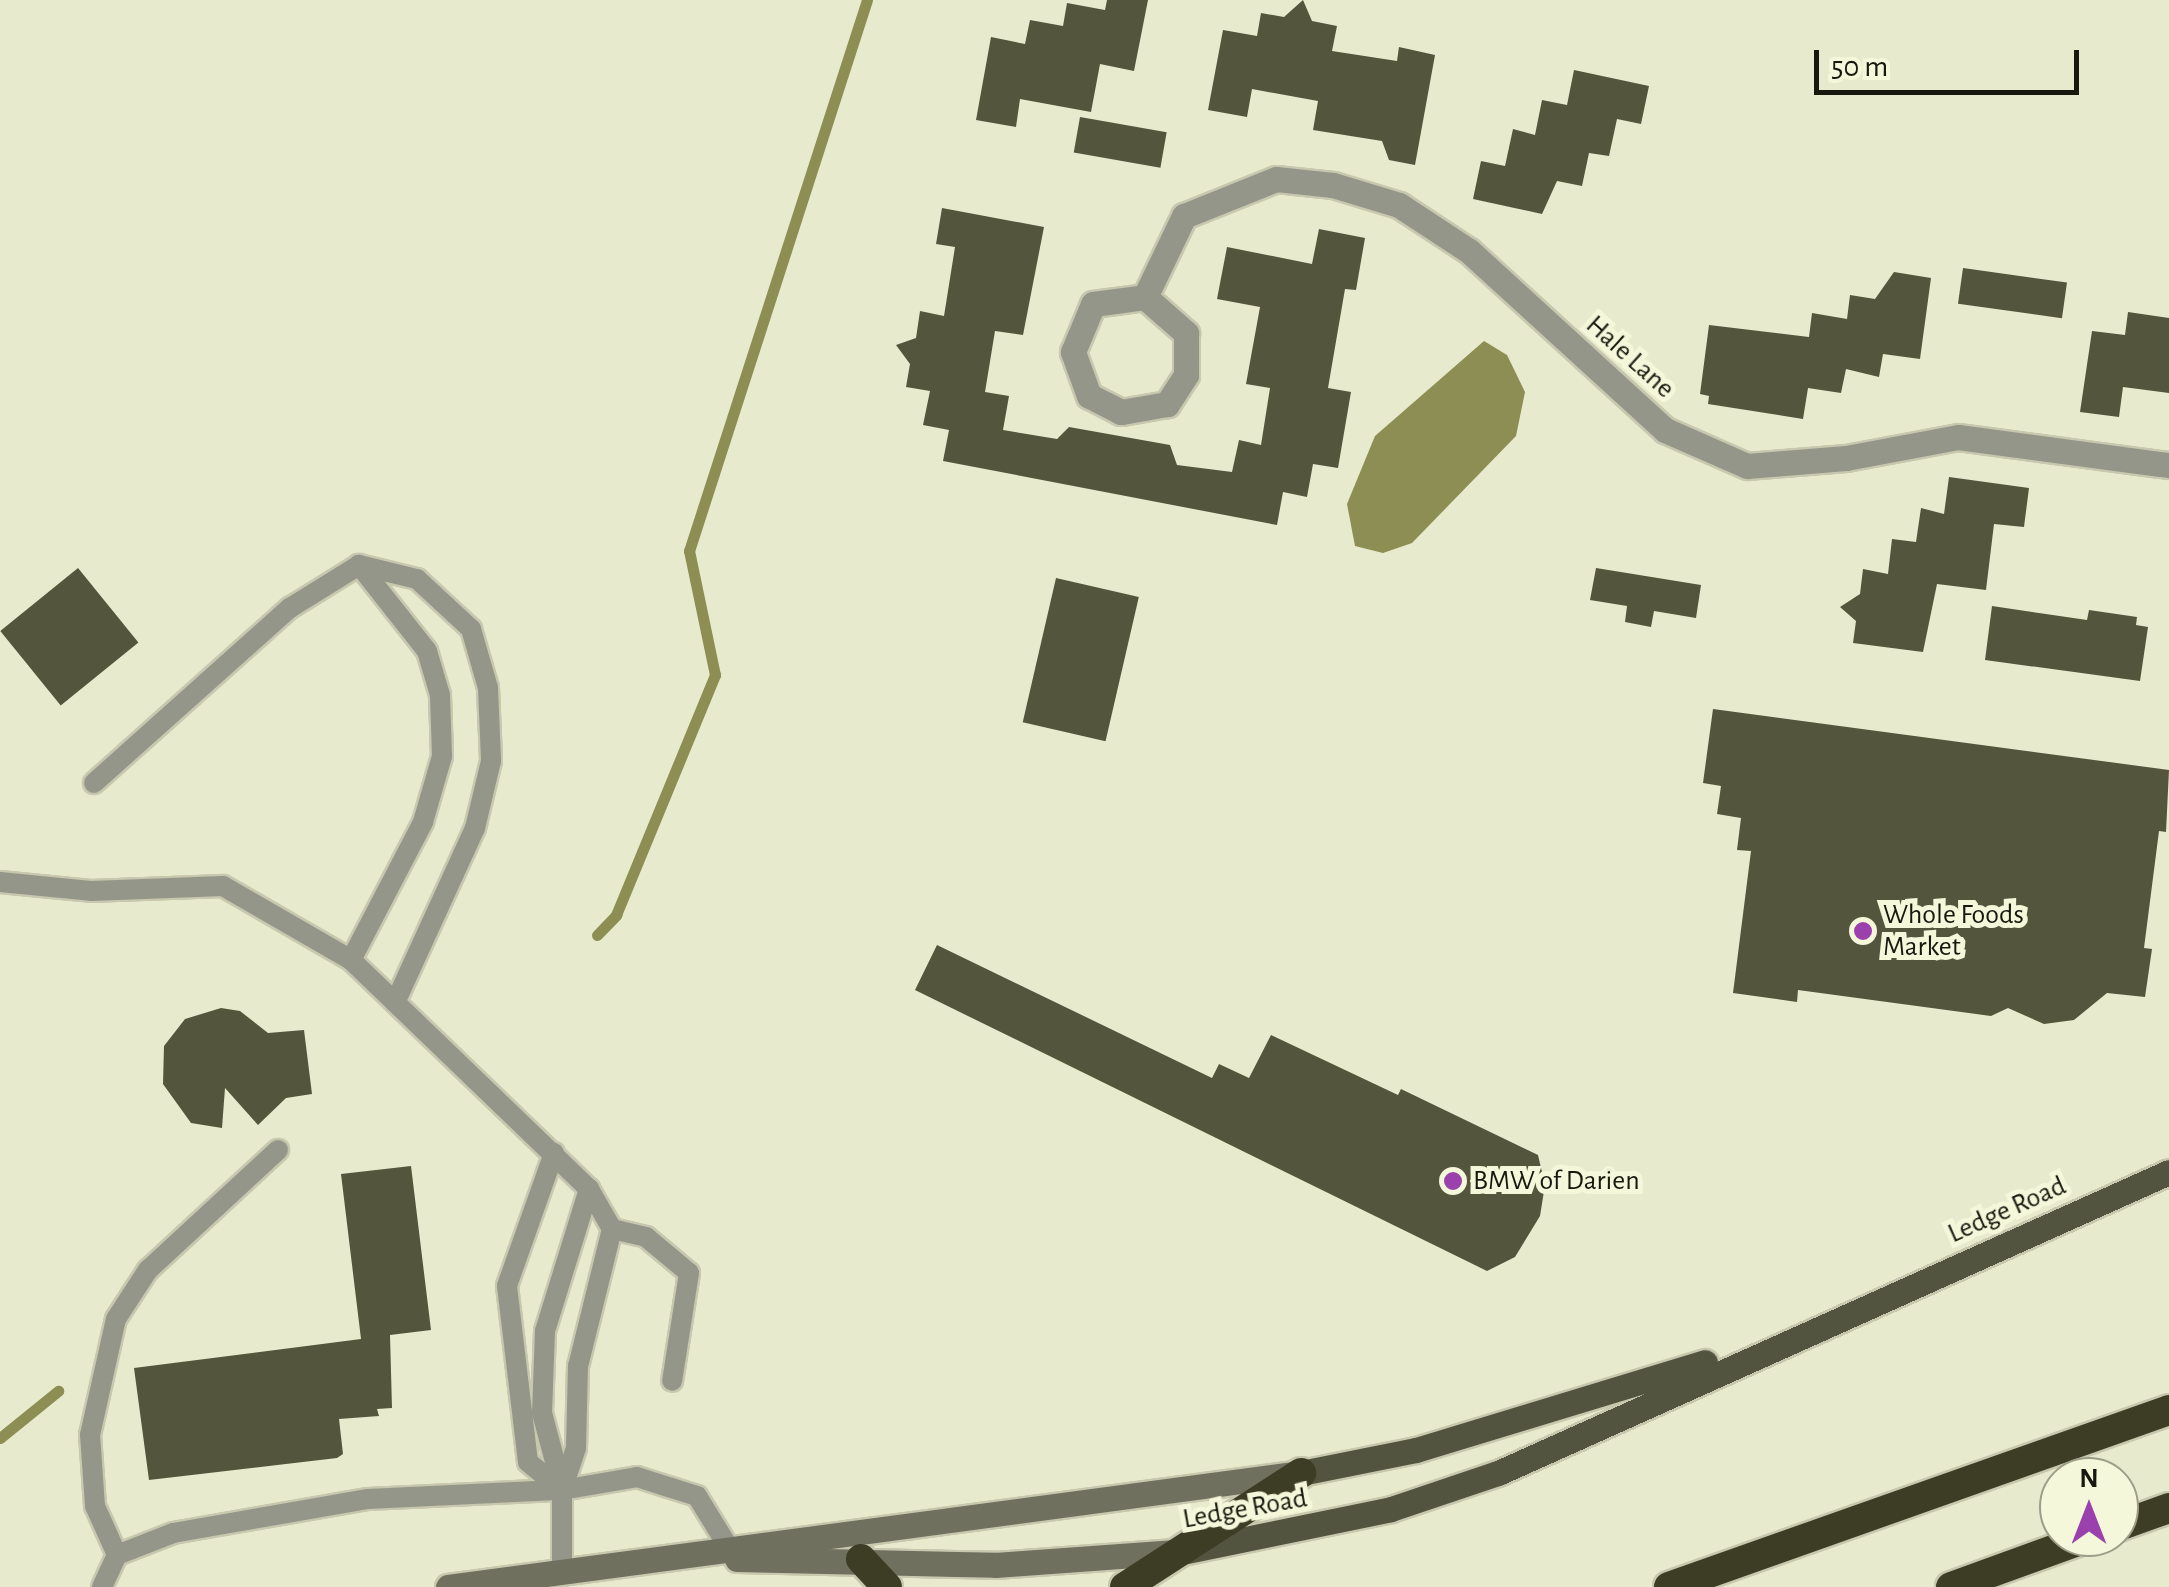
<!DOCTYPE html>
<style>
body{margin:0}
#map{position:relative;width:2169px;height:1587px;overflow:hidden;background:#e8eacd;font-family:"Alegreya Sans",sans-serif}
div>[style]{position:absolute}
.water>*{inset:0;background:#8c8e53}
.stream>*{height:11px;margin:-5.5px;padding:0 5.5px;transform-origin:5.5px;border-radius:5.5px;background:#8c8e53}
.building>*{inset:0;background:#54553d;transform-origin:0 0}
.roads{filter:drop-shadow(2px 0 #c7c8ae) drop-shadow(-2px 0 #c7c8ae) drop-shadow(0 2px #c7c8ae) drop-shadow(0 -2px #c7c8ae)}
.service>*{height:20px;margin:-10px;padding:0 10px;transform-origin:10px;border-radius:10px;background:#95968a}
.minor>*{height:25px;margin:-12.5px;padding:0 12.5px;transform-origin:12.5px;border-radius:12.5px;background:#95968a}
.secondary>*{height:25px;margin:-12.5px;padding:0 12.5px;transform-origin:12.5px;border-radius:12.5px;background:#6f705e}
.primary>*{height:25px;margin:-12.5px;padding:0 12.5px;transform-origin:12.5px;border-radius:12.5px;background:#535440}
.motorway>*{height:30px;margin:-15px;padding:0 15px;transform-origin:15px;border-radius:15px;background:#3d3d26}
.dots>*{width:28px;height:28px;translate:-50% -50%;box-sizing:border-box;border:5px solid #f5f7da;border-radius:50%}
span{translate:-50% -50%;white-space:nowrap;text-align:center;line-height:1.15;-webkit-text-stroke:10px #f5f7da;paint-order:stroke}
.street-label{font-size:28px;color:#17180e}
.poi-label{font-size:28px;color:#17180e}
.left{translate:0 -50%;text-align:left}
.north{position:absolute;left:2039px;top:1457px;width:100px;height:100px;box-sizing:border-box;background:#f5f7da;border:2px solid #9c9e88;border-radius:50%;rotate:0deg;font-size:28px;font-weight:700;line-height:40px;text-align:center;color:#17180e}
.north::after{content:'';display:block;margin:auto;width:35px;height:45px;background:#9a41ad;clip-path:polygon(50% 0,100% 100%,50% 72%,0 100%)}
.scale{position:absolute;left:1814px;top:50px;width:265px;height:45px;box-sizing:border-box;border:5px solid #17180e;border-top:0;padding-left:12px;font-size:30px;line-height:35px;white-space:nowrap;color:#17180e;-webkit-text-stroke:8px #f5f7da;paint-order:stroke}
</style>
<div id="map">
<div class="water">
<i style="clip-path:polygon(1484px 341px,1507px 355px,1525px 392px,1516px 436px,1412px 543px,1383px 553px,1355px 546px,1347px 504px,1375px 436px)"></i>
</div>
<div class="stream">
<i style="left:597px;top:935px;width:28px;rotate:-46deg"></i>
<i style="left:616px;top:915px;width:260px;rotate:-67.6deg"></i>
<i style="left:715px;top:675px;width:127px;rotate:-101.8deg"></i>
<i style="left:689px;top:551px;width:579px;rotate:-72.1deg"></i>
<i style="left:0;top:1438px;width:75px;rotate:-39deg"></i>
</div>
<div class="building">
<i style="clip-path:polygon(1107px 0,1148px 0,1134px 71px,1100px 64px,1091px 112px,1020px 99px,1016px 127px,976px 120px,991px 37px,1025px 44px,1030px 20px,1063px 26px,1067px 3px,1105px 10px)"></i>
<i style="clip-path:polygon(1303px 0,1312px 21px,1337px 26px,1332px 51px,1397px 61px,1399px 47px,1435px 55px,1415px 165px,1389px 160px,1382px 141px,1313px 130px,1318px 101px,1252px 89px,1247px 117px,1208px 110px,1223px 30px,1257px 36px,1261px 13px,1284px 17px)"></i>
<i style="clip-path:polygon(1574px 70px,1649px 86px,1641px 124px,1617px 119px,1609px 156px,1589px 153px,1582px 186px,1557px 181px,1542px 214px,1473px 199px,1481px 161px,1505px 166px,1513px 129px,1535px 135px,1542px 100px,1567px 105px)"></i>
<i style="left:1080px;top:117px;width:88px;height:36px;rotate:10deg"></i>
<i style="clip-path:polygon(942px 208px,1044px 227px,1023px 335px,995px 331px,985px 392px,1009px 396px,1003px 430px,1057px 439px,1069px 427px,1170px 445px,1177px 465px,1232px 472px,1239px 440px,1261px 445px,1270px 388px,1246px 384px,1260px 307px,1217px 299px,1227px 247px,1312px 264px,1319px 229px,1365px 238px,1356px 290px,1345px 289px,1328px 388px,1351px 392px,1338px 468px,1313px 464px,1307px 497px,1283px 492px,1277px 525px,943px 461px,949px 430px,923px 425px,930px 391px,906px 387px,910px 364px,896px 345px,916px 338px,920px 311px,944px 316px,955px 247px,936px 244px)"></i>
<i style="left:1963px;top:268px;width:105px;height:36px;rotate:8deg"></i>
<i style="clip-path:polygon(1894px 272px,1931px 278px,1920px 359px,1883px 354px,1879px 377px,1846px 369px,1841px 393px,1808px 388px,1803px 419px,1708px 404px,1709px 396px,1700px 394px,1709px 325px,1809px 337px,1812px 313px,1847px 319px,1850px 295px,1875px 299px)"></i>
<i style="clip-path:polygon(2128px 312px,2169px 318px,2169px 393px,2123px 387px,2119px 417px,2080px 412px,2092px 331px,2125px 335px)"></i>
<i style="clip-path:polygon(1949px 477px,2029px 488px,2024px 527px,1994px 524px,1986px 590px,1937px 584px,1923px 652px,1853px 643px,1856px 621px,1840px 607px,1860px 594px,1863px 569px,1888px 574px,1892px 539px,1916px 542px,1921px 508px,1944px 514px)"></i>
<i style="left:78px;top:568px;width:96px;height:100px;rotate:51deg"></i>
<i style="clip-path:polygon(1596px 568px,1701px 585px,1696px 618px,1654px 611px,1651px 627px,1625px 622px,1627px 606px,1590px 600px)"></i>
<i style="left:1056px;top:578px;width:85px;height:148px;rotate:13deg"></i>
<i style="clip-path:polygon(1992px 606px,2087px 620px,2089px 610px,2137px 617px,2136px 625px,2148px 627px,2140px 681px,1985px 660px)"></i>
<i style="clip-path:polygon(1713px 709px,2169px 770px,2166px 832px,2159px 831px,2144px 948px,2152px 949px,2145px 997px,2107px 993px,2074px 1020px,2044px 1024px,2008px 1008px,1991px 1016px,1798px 990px,1797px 1002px,1733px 993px,1751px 851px,1737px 850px,1741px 818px,1717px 814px,1721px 786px,1703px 783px)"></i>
<i style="clip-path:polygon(937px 945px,1212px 1078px,1219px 1064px,1249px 1078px,1271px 1035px,1398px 1095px,1401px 1089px,1538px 1155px,1545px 1185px,1540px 1216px,1515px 1257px,1487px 1271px,915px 990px)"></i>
<i style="clip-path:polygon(221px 1008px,240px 1011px,268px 1033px,304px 1030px,312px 1094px,286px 1098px,258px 1125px,225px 1088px,222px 1128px,191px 1123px,163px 1084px,164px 1046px,185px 1019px)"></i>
<i style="clip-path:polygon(411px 1166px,431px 1330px,390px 1335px,392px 1408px,377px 1409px,379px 1416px,339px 1419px,343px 1454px,337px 1458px,149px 1480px,134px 1368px,361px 1339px,341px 1174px)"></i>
</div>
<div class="roads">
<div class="service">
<i style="left:94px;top:783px;width:263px;rotate:-41.8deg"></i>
<i style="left:290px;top:608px;width:81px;rotate:-31.9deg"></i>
<i style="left:0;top:882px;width:91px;rotate:5.6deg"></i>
<i style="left:91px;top:891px;width:132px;rotate:-2.2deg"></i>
<i style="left:223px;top:886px;width:148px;rotate:30deg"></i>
<i style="left:351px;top:960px;width:330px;rotate:43.9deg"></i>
<i style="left:589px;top:1189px;width:46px;rotate:60.1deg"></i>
<i style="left:612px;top:1229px;width:141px;rotate:103.9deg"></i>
<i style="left:578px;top:1366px;width:82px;rotate:91.4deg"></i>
<i style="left:576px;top:1448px;width:44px;rotate:108.4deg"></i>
<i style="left:562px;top:1490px;width:84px;rotate:90deg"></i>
<i style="left:351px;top:960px;width:156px;rotate:-62.4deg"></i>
<i style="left:423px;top:822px;width:69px;rotate:-73.9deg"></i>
<i style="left:442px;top:756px;width:61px;rotate:-91.9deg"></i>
<i style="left:440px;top:695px;width:46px;rotate:-106.5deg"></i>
<i style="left:427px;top:651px;width:110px;rotate:-128.3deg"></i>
<i style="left:359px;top:565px;width:60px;rotate:13.6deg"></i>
<i style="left:417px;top:579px;width:74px;rotate:42.8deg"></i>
<i style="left:471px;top:629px;width:61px;rotate:73.9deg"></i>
<i style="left:488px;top:688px;width:73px;rotate:87.6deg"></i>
<i style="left:491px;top:761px;width:69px;rotate:103.4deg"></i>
<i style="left:475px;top:828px;width:192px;rotate:114.6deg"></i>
<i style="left:554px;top:1153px;width:141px;rotate:109.5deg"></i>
<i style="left:507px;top:1286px;width:177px;rotate:83.2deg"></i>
<i style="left:528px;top:1462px;width:44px;rotate:39.5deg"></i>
<i style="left:612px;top:1229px;width:35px;rotate:13deg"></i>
<i style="left:646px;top:1237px;width:56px;rotate:39.9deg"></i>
<i style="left:689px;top:1273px;width:109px;rotate:98.9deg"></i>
<i style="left:562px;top:1488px;width:78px;rotate:-104.9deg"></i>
<i style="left:542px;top:1413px;width:82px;rotate:-87.9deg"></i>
<i style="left:545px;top:1331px;width:149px;rotate:-72.8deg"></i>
<i style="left:117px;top:1555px;width:54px;rotate:-114.2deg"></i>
<i style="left:95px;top:1506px;width:71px;rotate:-94deg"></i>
<i style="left:90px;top:1435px;width:119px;rotate:-77.4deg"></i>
<i style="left:116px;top:1319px;width:59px;rotate:-56.9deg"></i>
<i style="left:148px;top:1270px;width:177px;rotate:-42.7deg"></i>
<i style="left:102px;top:1587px;width:35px;rotate:-65deg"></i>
<i style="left:117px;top:1555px;width:60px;rotate:-21.4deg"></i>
<i style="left:173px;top:1533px;width:198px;rotate:-9.9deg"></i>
<i style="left:368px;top:1499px;width:194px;rotate:-2.7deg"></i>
<i style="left:562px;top:1490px;width:76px;rotate:-9.8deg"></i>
<i style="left:637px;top:1477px;width:63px;rotate:17.6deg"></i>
<i style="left:697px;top:1496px;width:61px;rotate:58.4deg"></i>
</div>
<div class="minor">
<i style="left:1145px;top:297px;width:90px;rotate:-64.3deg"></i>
<i style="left:1184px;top:216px;width:99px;rotate:-21.9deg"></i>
<i style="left:1276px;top:179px;width:57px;rotate:6deg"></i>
<i style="left:1333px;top:185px;width:69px;rotate:16.9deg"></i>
<i style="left:1399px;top:205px;width:84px;rotate:33.3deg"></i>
<i style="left:1469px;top:251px;width:265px;rotate:42.4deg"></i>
<i style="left:1665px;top:430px;width:90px;rotate:23.7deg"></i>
<i style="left:1747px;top:466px;width:99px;rotate:-4.6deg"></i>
<i style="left:1846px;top:458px;width:114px;rotate:-10.6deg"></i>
<i style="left:1958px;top:437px;width:213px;rotate:7.6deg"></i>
<i style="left:1145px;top:297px;width:55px;rotate:41.3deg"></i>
<i style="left:1186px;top:333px;width:42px;rotate:90deg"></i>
<i style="left:1186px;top:375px;width:35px;rotate:123deg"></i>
<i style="left:1167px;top:404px;width:47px;rotate:170.1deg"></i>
<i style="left:1121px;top:412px;width:36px;rotate:-153deg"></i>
<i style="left:1089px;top:396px;width:47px;rotate:-110deg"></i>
<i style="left:1073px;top:352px;width:52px;rotate:-67.4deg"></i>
<i style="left:1093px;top:304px;width:52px;rotate:-7.7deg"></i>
</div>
<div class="secondary">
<i style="left:737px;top:1559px;width:258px;rotate:1.3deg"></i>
<i style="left:995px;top:1565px;width:181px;rotate:-4.1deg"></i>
<i style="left:448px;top:1587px;width:861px;rotate:-7.61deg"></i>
</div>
<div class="primary">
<i style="left:1301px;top:1473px;width:117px;rotate:-11.3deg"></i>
<i style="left:1416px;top:1450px;width:302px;rotate:-16.9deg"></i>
<i style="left:1182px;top:1552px;width:213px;rotate:-11.6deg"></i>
<i style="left:1391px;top:1509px;width:113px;rotate:-18.6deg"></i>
<i style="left:1498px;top:1473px;width:735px;rotate:-24.16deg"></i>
</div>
<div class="motorway">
<i style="left:2119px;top:1526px;width:53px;rotate:-19.8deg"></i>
<i style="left:861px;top:1559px;width:38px;rotate:47deg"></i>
<i style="left:1125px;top:1587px;width:210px;rotate:-32.9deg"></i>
<i style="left:1669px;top:1587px;width:530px;rotate:-19.49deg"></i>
<i style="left:1951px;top:1587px;width:147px;rotate:-19.9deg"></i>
</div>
</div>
<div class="dots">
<i style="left:1863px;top:931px;background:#9a41ad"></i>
<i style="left:1453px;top:1181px;background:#9a41ad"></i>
</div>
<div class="street-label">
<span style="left:1630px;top:357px;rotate:42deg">Hale Lane</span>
<span style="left:2007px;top:1210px;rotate:-24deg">Ledge Road</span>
<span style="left:1245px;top:1509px;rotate:-10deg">Ledge Road</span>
</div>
<div class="poi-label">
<span class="left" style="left:1883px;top:931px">Whole Foods<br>Market</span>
<span class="left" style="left:1473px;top:1181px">BMW of Darien</span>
</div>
<div class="north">N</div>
<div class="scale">50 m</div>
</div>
